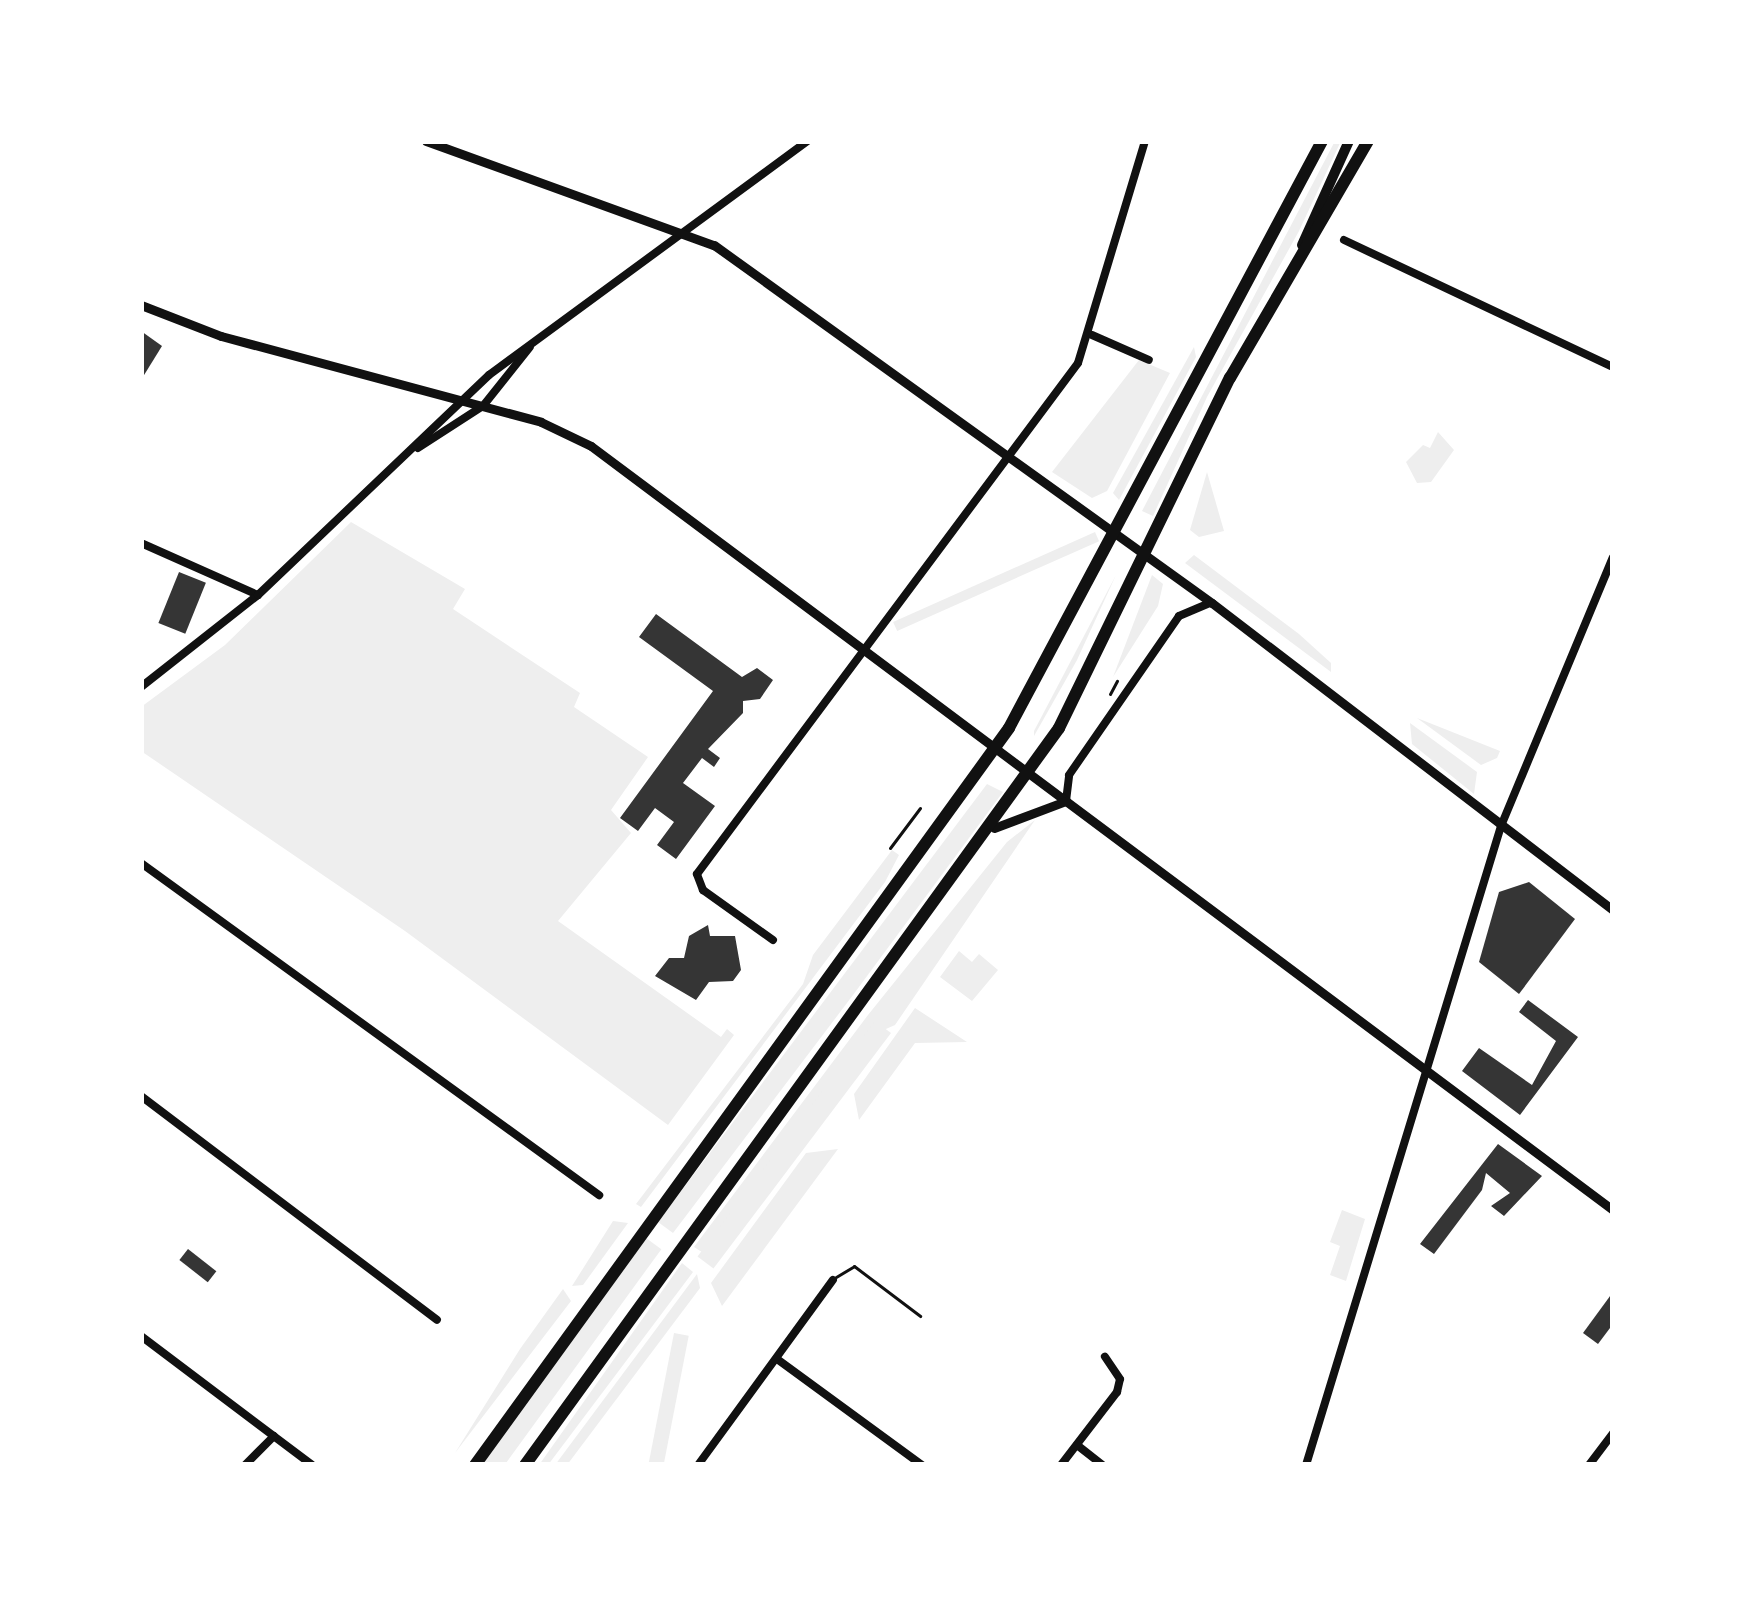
<!DOCTYPE html>
<style>
body{margin:0}
#map{position:relative;width:1754px;height:1606px;overflow:hidden;background:#fff;font-family:"Fira Sans",sans-serif}
div>[style]{position:absolute}
.green>*{inset:0;background:#eee;transform-origin:0 0}
.building>*{inset:0;background:#353535;transform-origin:0 0}
.path>*{height:3px;margin:-1.5px;padding:0 1.5px;transform-origin:1.5px;border-radius:1.5px;background:#111}
.service>*{height:3px;margin:-1.5px;padding:0 1.5px;transform-origin:1.5px;border-radius:1.5px;background:#111}
.minor>*{height:8px;margin:-4px;padding:0 4px;transform-origin:4px;border-radius:4px;background:#111}
.tertiary>*{height:9px;margin:-4.5px;padding:0 4.5px;transform-origin:4.5px;border-radius:4.5px;background:#111}
.secondary>*{height:10px;margin:-5px;padding:0 5px;transform-origin:5px;border-radius:5px;background:#111}
.primary>*{height:12px;margin:-6px;padding:0 6px;transform-origin:6px;border-radius:6px;background:#111}
span{translate:-50% -50%;white-space:nowrap;text-align:center;line-height:1.15;-webkit-text-stroke:9px #fff;paint-order:stroke}
.frame{position:absolute;inset:0;border:144px solid #fff;pointer-events:none}
</style>
<div id="map">
<div class="green">
<i style="clip-path:polygon(1335px 141px,1341px 141px,1299px 231px,1207px 397px,1153px 516px,1142px 511px)"></i>
<i style="clip-path:polygon(1194px 347px,1196px 357px,1119px 500px,1113px 493px)"></i>
<i style="clip-path:polygon(1139px 360px,1170px 373px,1107px 491px,1092px 498px,1052px 472px)"></i>
<i style="clip-path:polygon(1438px 432px,1454px 450px,1431px 482px,1417px 483px,1406px 462px,1423px 445px,1430px 448px)"></i>
<i style="clip-path:polygon(1207px 472px,1224px 531px,1199px 537px,1190px 530px)"></i>
<i style="clip-path:polygon(351px 522px,465px 589px,453px 609px,580px 693px,574px 707px,648px 757px,611px 810px,631px 833px,558px 921px,721px 1037px,727px 1029px,734px 1035px,668px 1125px,405px 931px,141px 751px,141px 707px,225px 645px)"></i>
<i style="left:1095px;top:532px;width:10px;height:221px;rotate:66deg"></i>
<i style="clip-path:polygon(1194px 555px,1299px 634px,1331px 663px,1331px 672px,1185px 563px)"></i>
<i style="clip-path:polygon(1116px 575px,1077px 660px,1034px 736px,1034px 731px)"></i>
<i style="clip-path:polygon(1152px 575px,1163px 584px,1158px 606px,1113px 677px)"></i>
<i style="clip-path:polygon(1417px 718px,1500px 751px,1497px 758px,1481px 765px)"></i>
<i style="clip-path:polygon(1410px 723px,1477px 772px,1474px 794px,1412px 744px)"></i>
<i style="clip-path:polygon(987px 784px,1003px 792px,853px 995px,673px 1233px,658px 1222px)"></i>
<i style="clip-path:polygon(1035px 820px,895px 1025px,870px 1036px,705px 1254px,694px 1247px,868px 1015px,1007px 842px)"></i>
<i style="clip-path:polygon(892px 850px,899px 855px,885px 882px,641px 1207px,636px 1204px,803px 984px,813px 955px)"></i>
<i style="clip-path:polygon(959px 951px,972px 962px,979px 954px,998px 970px,972px 1001px,940px 977px)"></i>
<i style="clip-path:polygon(915px 1008px,967px 1042px,915px 1043px,859px 1120px,854px 1094px)"></i>
<i style="left:891px;top:1033px;width:295px;height:20px;rotate:127deg"></i>
<i style="clip-path:polygon(838px 1149px,722px 1306px,711px 1283px,806px 1153px)"></i>
<i style="clip-path:polygon(1342px 1210px,1365px 1219px,1346px 1281px,1330px 1275px,1340px 1246px,1330px 1242px)"></i>
<i style="clip-path:polygon(613px 1221px,628px 1223px,583px 1285px,572px 1286px)"></i>
<i style="left:646px;top:1238px;width:19px;height:276px;rotate:36deg"></i>
<i style="clip-path:polygon(682px 1263px,693px 1272px,548px 1465px,539px 1465px)"></i>
<i style="clip-path:polygon(697px 1274px,700px 1288px,567px 1465px,555px 1465px)"></i>
<i style="clip-path:polygon(563px 1289px,571px 1301px,455px 1453px,520px 1349px)"></i>
<i style="left:674px;top:1333px;width:15px;height:166px;rotate:11deg"></i>
</div>
<div class="building">
<i style="clip-path:polygon(141px 331px,162px 346px,141px 380px)"></i>
<i style="left:179px;top:572px;width:29px;height:55px;rotate:22deg"></i>
<i style="clip-path:polygon(656px 614px,742px 677px,757px 668px,773px 680px,760px 699px,743px 701px,743px 713px,708px 749px,720px 758px,714px 767px,702px 758px,683px 783px,715px 806px,676px 859px,657px 845px,674px 822px,655px 808px,638px 831px,620px 818px,713px 691px,639px 637px)"></i>
<i style="clip-path:polygon(1529px 882px,1575px 919px,1519px 994px,1479px 962px,1499px 892px)"></i>
<i style="clip-path:polygon(708px 925px,710px 936px,735px 936px,741px 970px,733px 981px,709px 982px,696px 1000px,655px 976px,669px 958px,684px 958px,689px 936px)"></i>
<i style="clip-path:polygon(1528px 1000px,1578px 1037px,1520px 1115px,1462px 1071px,1479px 1048px,1532px 1085px,1556px 1041px,1519px 1012px)"></i>
<i style="clip-path:polygon(1498px 1144px,1542px 1176px,1504px 1216px,1491px 1206px,1510px 1193px,1486px 1173px,1482px 1190px,1434px 1254px,1420px 1244px)"></i>
<i style="left:188px;top:1249px;width:36px;height:14px;rotate:38deg"></i>
<i style="clip-path:polygon(1613px 1292px,1613px 1324px,1598px 1344px,1583px 1333px)"></i>
</div>
<div class="path">
<i style="left:1110px;top:694px;width:15px;rotate:-62deg"></i>
<i style="left:890px;top:848px;width:50px;rotate:-53.1deg"></i>
</div>
<div class="service">
<i style="left:836px;top:1277px;width:21px;rotate:-31deg"></i>
<i style="left:854px;top:1266px;width:83px;rotate:37.1deg"></i>
</div>
<div class="minor">
<i style="left:1344px;top:240px;width:297px;rotate:25.3deg"></i>
<i style="left:1092px;top:335px;width:62px;rotate:23.7deg"></i>
<i style="left:418px;top:448px;width:77px;rotate:-32.9deg"></i>
<i style="left:483px;top:406px;width:75px;rotate:-51.5deg"></i>
<i style="left:141px;top:543px;width:128px;rotate:24deg"></i>
<i style="left:141px;top:687px;width:149px;rotate:-38.2deg"></i>
<i style="left:258px;top:595px;width:319px;rotate:-43.6deg"></i>
<i style="left:489px;top:375px;width:396px;rotate:-36.3deg"></i>
<i style="left:1066px;top:801px;width:26px;rotate:-83deg"></i>
<i style="left:1069px;top:775px;width:193px;rotate:-55.3deg"></i>
<i style="left:1179px;top:616px;width:34px;rotate:-23deg"></i>
<i style="left:141px;top:863px;width:566px;rotate:35.94deg"></i>
<i style="left:773px;top:940px;width:86px;rotate:-144.5deg"></i>
<i style="left:703px;top:890px;width:17px;rotate:-111deg"></i>
<i style="left:697px;top:874px;width:637px;rotate:-53.29deg"></i>
<i style="left:1078px;top:363px;width:232px;rotate:-73.2deg"></i>
<i style="left:141px;top:1096px;width:371px;rotate:37.1deg"></i>
<i style="left:141px;top:1336px;width:214px;rotate:37deg"></i>
<i style="left:777px;top:1359px;width:180px;rotate:36.2deg"></i>
<i style="left:1077px;top:1445px;width:33px;rotate:38deg"></i>
<i style="left:245px;top:1465px;width:41px;rotate:-45deg"></i>
<i style="left:698px;top:1465px;width:229px;rotate:-53.9deg"></i>
<i style="left:1061px;top:1465px;width:92px;rotate:-52.5deg"></i>
<i style="left:1117px;top:1392px;width:13px;rotate:-77deg"></i>
<i style="left:1120px;top:1379px;width:27px;rotate:-124deg"></i>
<i style="left:1306px;top:1465px;width:668px;rotate:-73.03deg"></i>
<i style="left:1501px;top:826px;width:291px;rotate:-67.4deg"></i>
<i style="left:1589px;top:1465px;width:40px;rotate:-53deg"></i>
</div>
<div class="tertiary">
<i style="left:426px;top:141px;width:306px;rotate:19.9deg"></i>
<i style="left:714px;top:245px;width:613px;rotate:35.71deg"></i>
<i style="left:1212px;top:603px;width:505px;rotate:37.44deg"></i>
<i style="left:141px;top:305px;width:86px;rotate:21.2deg"></i>
<i style="left:221px;top:336px;width:331px;rotate:15deg"></i>
<i style="left:541px;top:422px;width:55px;rotate:25.6deg"></i>
<i style="left:591px;top:446px;width:1276px;rotate:36.78deg"></i>
<i style="left:994px;top:828px;width:77px;rotate:-20.6deg"></i>
</div>
<div class="secondary">
<i style="left:1302px;top:245px;width:114px;rotate:-65.7deg"></i>
</div>
<div class="primary">
<i style="left:475px;top:1465px;width:910px;rotate:-54.07deg"></i>
<i style="left:1009px;top:728px;width:665px;rotate:-61.93deg"></i>
<i style="left:525px;top:1465px;width:910px;rotate:-54.07deg"></i>
<i style="left:1059px;top:728px;width:390px;rotate:-64deg"></i>
<i style="left:1230px;top:378px;width:274px;rotate:-59.8deg"></i>
</div>
<div class="frame"></div>
</div>
